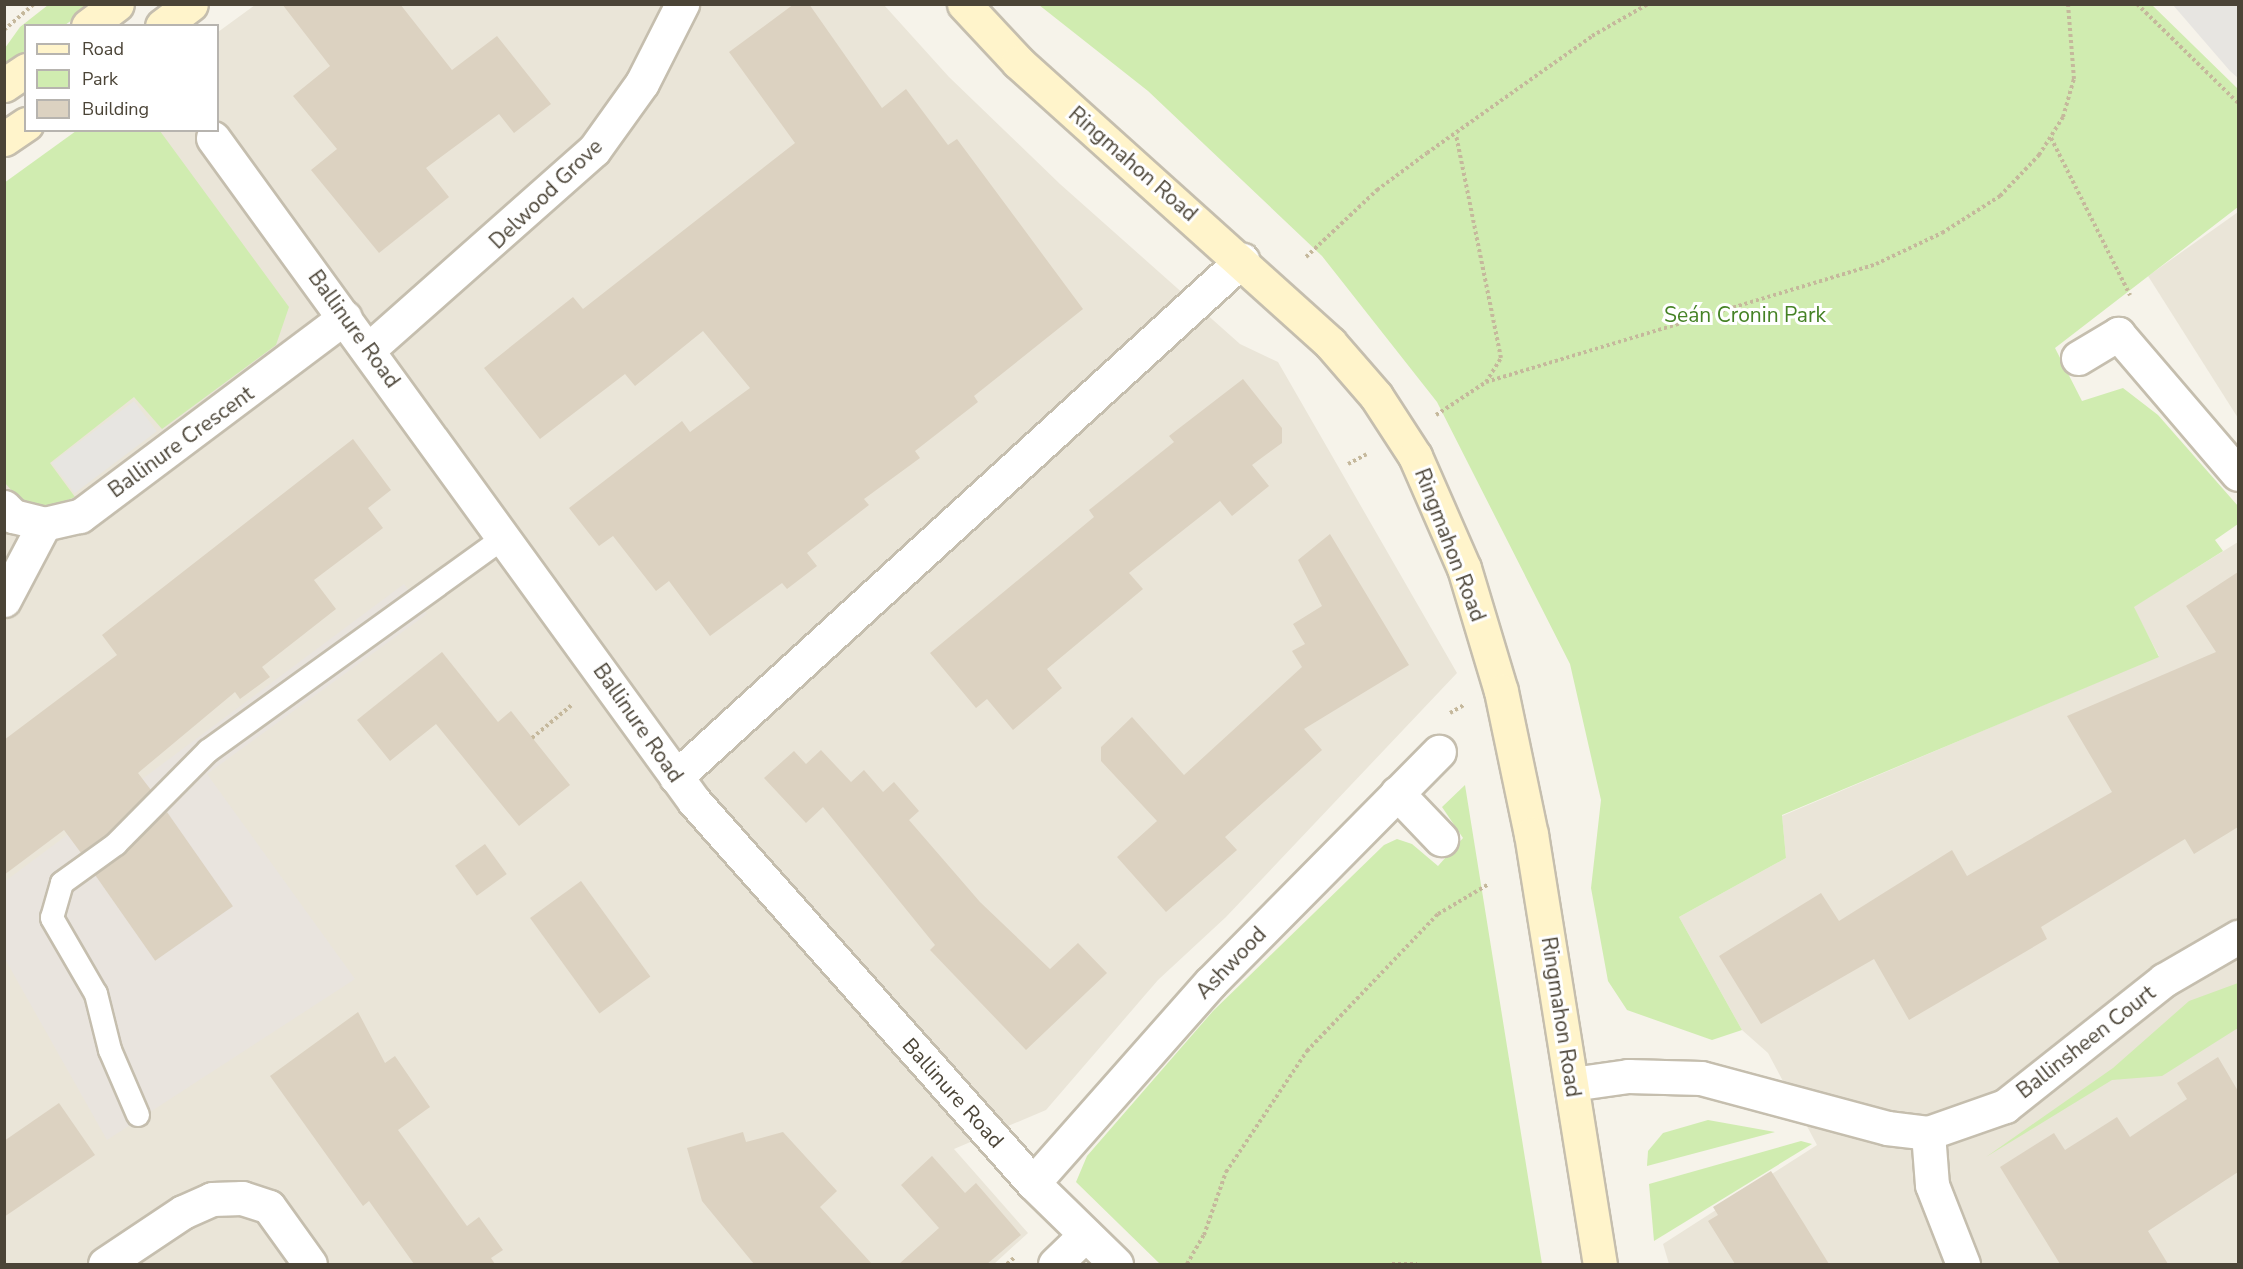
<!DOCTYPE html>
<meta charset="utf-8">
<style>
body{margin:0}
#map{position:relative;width:2243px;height:1269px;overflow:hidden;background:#f6f3ea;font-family:"Nunito Sans",sans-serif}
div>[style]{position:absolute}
.residential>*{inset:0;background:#eae5d8}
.industrial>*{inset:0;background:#e9e4de}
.green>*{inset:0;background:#d0ecb0}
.parking>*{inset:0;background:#e7e5e1;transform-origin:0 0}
.building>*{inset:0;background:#dcd2c1;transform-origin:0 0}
.path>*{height:4px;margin-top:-2px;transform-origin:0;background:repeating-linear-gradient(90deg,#c5b89c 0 3px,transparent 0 6px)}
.roads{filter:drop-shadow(2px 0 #c5beae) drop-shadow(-2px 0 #c5beae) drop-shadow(0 2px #c5beae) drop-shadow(0 -2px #c5beae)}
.lane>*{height:22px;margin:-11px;padding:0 11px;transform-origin:11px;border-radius:11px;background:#fff}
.street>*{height:33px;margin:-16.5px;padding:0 16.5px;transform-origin:16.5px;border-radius:16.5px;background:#fff}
.secondary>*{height:33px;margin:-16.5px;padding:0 16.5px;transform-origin:16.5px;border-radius:16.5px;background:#fff4cb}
span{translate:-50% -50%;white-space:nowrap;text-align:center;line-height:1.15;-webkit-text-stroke:6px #fff;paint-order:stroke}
.street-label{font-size:21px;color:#4b4437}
.park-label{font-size:21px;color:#458225}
.frame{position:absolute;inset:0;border:6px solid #4b4437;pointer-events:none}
.legend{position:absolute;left:24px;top:24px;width:195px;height:108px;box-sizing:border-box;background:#fff;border:2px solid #b7b4af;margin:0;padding:8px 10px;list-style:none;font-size:18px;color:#4b4437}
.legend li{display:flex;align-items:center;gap:12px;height:30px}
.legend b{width:30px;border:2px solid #b7b4af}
</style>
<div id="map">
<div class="residential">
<i style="clip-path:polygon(255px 5px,884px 5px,949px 77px,1060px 184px,1240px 344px,1278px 362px,1457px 673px,1226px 917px,1158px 980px,1046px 1110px,954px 1149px,1028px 1233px,994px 1264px,5px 1264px,4px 188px,82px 131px,218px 130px,218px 32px)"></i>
<i style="clip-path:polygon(2238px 212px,2238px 418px,2148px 276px)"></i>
<i style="clip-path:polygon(2238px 542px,2238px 1264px,1669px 1264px,1663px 1244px,1817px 1145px,1768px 1053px,1742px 1030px,1679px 917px,1786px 858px,1782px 816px,2159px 656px,2133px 607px)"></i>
</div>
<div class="industrial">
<i style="clip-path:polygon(404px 584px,427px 614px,207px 774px,355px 979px,107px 1140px,5px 959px,4px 882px)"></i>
</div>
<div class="green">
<i style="clip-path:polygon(48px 5px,93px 5px,65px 25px,26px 26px,25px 54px,5px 70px,5px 48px,20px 27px)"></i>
<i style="clip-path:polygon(1039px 5px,2152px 5px,2238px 89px,2238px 207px,2055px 348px,2082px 401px,2123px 388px,2158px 415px,2238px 506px,2238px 524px,2215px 540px,2223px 551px,2134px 607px,2159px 657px,1782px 815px,1786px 858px,1679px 917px,1742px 1030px,1712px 1040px,1627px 1010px,1608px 981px,1591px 888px,1601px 800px,1570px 664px,1437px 402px,1322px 256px,1148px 91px)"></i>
<i style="clip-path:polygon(76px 131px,160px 131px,289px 307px,276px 345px,162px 429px,134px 397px,50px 463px,75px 497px,45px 509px,21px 501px,5px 483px,4px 183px)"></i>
<i style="clip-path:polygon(1465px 785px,1542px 1264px,1160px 1264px,1076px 1182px,1087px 1156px,1213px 1011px,1384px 845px,1397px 839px,1412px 844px,1438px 866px,1463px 838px,1442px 807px)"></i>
<i style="clip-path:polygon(2238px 983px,2238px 1028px,2162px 1076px,2112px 1080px,1986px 1157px,2113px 1068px,2189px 1001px)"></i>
<i style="clip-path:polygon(1708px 1120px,1775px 1132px,1647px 1166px,1648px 1151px,1663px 1133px)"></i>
<i style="clip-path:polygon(1801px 1141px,1812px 1144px,1654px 1241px,1649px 1184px)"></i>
</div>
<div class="parking">
<i style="clip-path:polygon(2173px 5px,2238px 5px,2238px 78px,2230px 71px)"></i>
<i style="left:134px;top:401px;width:38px;height:103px;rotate:53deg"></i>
</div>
<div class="building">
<i style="clip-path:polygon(282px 4px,400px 4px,452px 70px,497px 36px,551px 104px,514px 133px,499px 114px,426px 168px,449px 197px,379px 253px,311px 170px,337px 149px,293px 96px,330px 66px)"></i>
<i style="clip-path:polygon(794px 4px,809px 4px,882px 108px,906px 89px,948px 145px,957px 139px,1083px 309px,974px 396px,978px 402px,915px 451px,920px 458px,864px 499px,869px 505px,807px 553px,817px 566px,787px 589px,782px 583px,710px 636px,669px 581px,656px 591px,613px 536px,599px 546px,569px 508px,682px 421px,690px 432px,750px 388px,703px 331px,635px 386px,625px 374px,540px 439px,484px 368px,573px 297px,583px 309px,795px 143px,729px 52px)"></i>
<i style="clip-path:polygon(1243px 379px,1282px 428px,1282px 443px,1252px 465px,1269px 486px,1232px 516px,1220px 501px,1129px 573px,1143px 589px,1047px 669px,1062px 688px,1013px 730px,987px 699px,976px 708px,930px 653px,1094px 517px,1089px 510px,1174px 442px,1169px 436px)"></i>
<i style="clip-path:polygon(353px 439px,391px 490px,368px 508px,383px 528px,314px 580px,336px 609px,262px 667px,270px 677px,240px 699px,235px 692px,138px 773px,151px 790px,107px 834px,81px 853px,64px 830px,4px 875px,4px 740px,117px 655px,102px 635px)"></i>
<i style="clip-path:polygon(1330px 534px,1409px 665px,1304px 729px,1322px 750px,1225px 837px,1237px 850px,1166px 912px,1117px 857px,1157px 821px,1101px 761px,1101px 747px,1132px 717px,1184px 775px,1302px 667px,1292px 651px,1305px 644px,1293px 624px,1322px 606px,1298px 560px)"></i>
<i style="clip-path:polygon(2238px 572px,2238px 827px,2194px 854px,2185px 839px,2041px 927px,2047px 939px,1909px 1020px,1874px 959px,1761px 1024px,1719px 956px,1821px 893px,1839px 921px,1952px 850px,1967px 876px,2112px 792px,2067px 716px,2216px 652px,2186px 606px)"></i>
<i style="clip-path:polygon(442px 652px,498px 722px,511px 711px,570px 785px,519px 826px,436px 724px,390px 761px,357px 720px)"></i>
<i style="clip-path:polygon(821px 750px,851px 782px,864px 770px,883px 792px,894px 782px,919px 811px,909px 820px,980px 902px,1050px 969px,1078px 943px,1107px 973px,1026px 1050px,930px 950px,935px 945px,823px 807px,806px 823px,764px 778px,794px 751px,806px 764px)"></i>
<i style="left:167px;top:812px;width:115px;height:95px;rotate:55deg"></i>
<i style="left:485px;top:844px;width:37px;height:37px;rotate:54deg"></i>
<i style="left:581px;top:881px;width:118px;height:63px;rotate:54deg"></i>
<i style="clip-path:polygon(358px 1012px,385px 1063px,395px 1056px,430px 1107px,398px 1130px,467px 1226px,479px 1217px,503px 1250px,491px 1258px,495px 1264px,414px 1264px,369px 1201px,363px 1206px,270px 1076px)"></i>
<i style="clip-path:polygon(2218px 1057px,2238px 1091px,2238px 1172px,2148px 1231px,2168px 1264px,2060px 1264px,2000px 1167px,2054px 1133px,2065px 1150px,2117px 1117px,2130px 1137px,2187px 1099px,2177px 1083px)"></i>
<i style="clip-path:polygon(59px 1103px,95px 1155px,4px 1217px,4px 1141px)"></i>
<i style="clip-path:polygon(743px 1132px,746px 1142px,783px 1132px,837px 1191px,820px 1207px,872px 1264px,754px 1264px,702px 1201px,687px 1148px)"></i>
<i style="clip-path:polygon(932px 1156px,965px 1193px,976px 1183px,1021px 1235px,987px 1264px,899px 1264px,939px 1228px,901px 1185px)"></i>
<i style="clip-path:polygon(1771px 1171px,1803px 1222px,1829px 1264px,1735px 1264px,1708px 1221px,1718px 1215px,1713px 1207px)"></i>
</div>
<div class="path">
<i style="left:2137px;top:4px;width:141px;rotate:44.4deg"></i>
<i style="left:4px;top:30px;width:40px;rotate:-41deg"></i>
<i style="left:2051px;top:138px;width:176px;rotate:63.3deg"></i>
<i style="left:1306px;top:257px;width:98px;rotate:-43.3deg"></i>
<i style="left:1377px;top:190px;width:62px;rotate:-36.5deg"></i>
<i style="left:1427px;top:153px;width:202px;rotate:-35.3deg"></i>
<i style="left:1592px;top:36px;width:64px;rotate:-29.7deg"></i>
<i style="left:1486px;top:382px;width:407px;rotate:-16.8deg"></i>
<i style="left:1876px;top:264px;width:73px;rotate:-25.2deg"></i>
<i style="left:1942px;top:233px;width:69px;rotate:-32.5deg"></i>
<i style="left:2000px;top:196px;width:57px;rotate:-46.4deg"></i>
<i style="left:2039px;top:155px;width:45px;rotate:-57.7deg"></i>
<i style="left:2063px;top:117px;width:40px;rotate:-74deg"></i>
<i style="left:2074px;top:79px;width:75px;rotate:-94.6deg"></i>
<i style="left:1436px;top:415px;width:60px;rotate:-33.4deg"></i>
<i style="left:1486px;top:382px;width:28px;rotate:-58deg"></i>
<i style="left:1501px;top:358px;width:227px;rotate:-101.4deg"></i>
<i style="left:1348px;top:464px;width:21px;rotate:-28deg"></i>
<i style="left:1450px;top:713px;width:16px;rotate:-30deg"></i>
<i style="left:532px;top:738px;width:53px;rotate:-39.7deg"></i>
<i style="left:1007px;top:1264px;width:11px;rotate:-41deg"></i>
<i style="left:1187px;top:1264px;width:34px;rotate:-60deg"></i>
<i style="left:1204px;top:1235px;width:67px;rotate:-70.8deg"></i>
<i style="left:1226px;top:1172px;width:146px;rotate:-56.2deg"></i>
<i style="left:1307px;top:1051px;width:190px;rotate:-46.3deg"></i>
<i style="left:1438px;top:914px;width:59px;rotate:-30.5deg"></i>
<i style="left:1392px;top:1264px;width:25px"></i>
</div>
<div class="roads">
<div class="lane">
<i style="left:138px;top:1115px;width:71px;rotate:-113.3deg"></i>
<i style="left:110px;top:1050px;width:58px;rotate:-104deg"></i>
<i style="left:96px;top:994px;width:88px;rotate:-120.1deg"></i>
<i style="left:52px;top:918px;width:36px;rotate:-74deg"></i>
<i style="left:62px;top:883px;width:67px;rotate:-35.8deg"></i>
<i style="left:116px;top:844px;width:131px;rotate:-45.3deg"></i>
<i style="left:208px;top:751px;width:366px;rotate:-35.8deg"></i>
</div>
<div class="street">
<i style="left:213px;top:138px;width:819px;rotate:54.04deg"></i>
<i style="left:694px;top:801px;width:511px;rotate:48.41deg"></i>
<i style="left:1033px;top:1183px;width:116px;rotate:44.3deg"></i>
<i style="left:369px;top:349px;width:300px;rotate:-41.5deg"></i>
<i style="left:594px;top:150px;width:82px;rotate:-54.4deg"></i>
<i style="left:642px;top:83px;width:89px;rotate:-63.1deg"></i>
<i style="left:2078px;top:358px;width:47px;rotate:-31deg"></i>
<i style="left:2118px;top:334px;width:184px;rotate:49.4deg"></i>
<i style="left:4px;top:507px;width:13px;rotate:45deg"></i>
<i style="left:13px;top:516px;width:32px;rotate:14deg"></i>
<i style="left:44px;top:524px;width:37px;rotate:-13deg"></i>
<i style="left:80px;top:516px;width:331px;rotate:-36.9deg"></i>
<i style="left:4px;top:600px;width:86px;rotate:-62.2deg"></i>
<i style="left:676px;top:777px;width:767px;rotate:-42.41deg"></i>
<i style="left:1397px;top:793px;width:64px;rotate:46.3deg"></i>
<i style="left:1572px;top:1084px;width:57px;rotate:-8.1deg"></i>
<i style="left:1628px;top:1076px;width:73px;rotate:1.6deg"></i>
<i style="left:1701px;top:1078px;width:193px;rotate:15deg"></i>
<i style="left:1887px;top:1128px;width:41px;rotate:7deg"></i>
<i style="left:1928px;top:1133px;width:82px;rotate:-19.3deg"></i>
<i style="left:2005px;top:1106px;width:203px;rotate:-38.4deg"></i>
<i style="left:2164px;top:980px;width:86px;rotate:-30.2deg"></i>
<i style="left:1928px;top:1133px;width:52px;rotate:85.6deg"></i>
<i style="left:1932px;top:1185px;width:85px;rotate:68.6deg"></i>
<i style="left:1033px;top:1183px;width:268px;rotate:-48.5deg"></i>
<i style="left:1211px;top:982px;width:324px;rotate:-45.3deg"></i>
<i style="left:105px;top:1264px;width:94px;rotate:-33.7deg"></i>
<i style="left:183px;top:1212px;width:32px;rotate:-24deg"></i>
<i style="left:212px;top:1199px;width:30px;rotate:-2deg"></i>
<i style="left:242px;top:1198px;width:28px;rotate:18deg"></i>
<i style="left:269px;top:1207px;width:70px;rotate:54.3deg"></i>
<i style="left:1055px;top:1264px;width:42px;rotate:-44deg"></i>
</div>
<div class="secondary">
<i style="left:964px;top:4px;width:79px;rotate:47deg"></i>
<i style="left:1018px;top:62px;width:420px;rotate:42deg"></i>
<i style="left:1330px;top:343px;width:70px;rotate:49deg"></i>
<i style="left:1376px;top:396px;width:72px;rotate:57deg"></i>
<i style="left:1415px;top:456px;width:122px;rotate:66.4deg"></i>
<i style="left:1464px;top:568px;width:128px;rotate:73.3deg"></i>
<i style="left:1501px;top:691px;width:146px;rotate:78.2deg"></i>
<i style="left:1531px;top:834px;width:436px;rotate:80.9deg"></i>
<i style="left:88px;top:26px;width:36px;rotate:-37deg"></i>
<i style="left:162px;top:26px;width:36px;rotate:-37deg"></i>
<i style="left:4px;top:85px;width:27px;rotate:-34deg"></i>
<i style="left:4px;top:139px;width:27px;rotate:-34deg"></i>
</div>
</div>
<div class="street-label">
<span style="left:1133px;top:164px;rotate:41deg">Ringmahon Road</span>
<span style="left:546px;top:194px;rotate:-44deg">Delwood Grove</span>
<span style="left:354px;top:329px;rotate:54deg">Ballinure Road</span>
<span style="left:181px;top:442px;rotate:-36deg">Ballinure Crescent</span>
<span style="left:1450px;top:545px;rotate:69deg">Ringmahon Road</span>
<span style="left:638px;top:723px;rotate:55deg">Ballinure Road</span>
<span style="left:1231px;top:963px;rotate:-46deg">Ashwood</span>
<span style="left:1561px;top:1017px;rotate:81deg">Ringmahon Road</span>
<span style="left:2086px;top:1042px;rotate:-38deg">Ballinsheen Court</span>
<span style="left:953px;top:1093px;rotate:48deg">Ballinure Road</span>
</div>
<div class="park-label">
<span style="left:1745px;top:315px">Seán Cronin Park</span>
</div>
<div class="frame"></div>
<ul class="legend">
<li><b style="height:8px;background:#fff4cb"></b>Road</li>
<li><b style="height:16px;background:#d0ecb0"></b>Park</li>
<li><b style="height:16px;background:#dcd2c1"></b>Building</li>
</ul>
</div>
